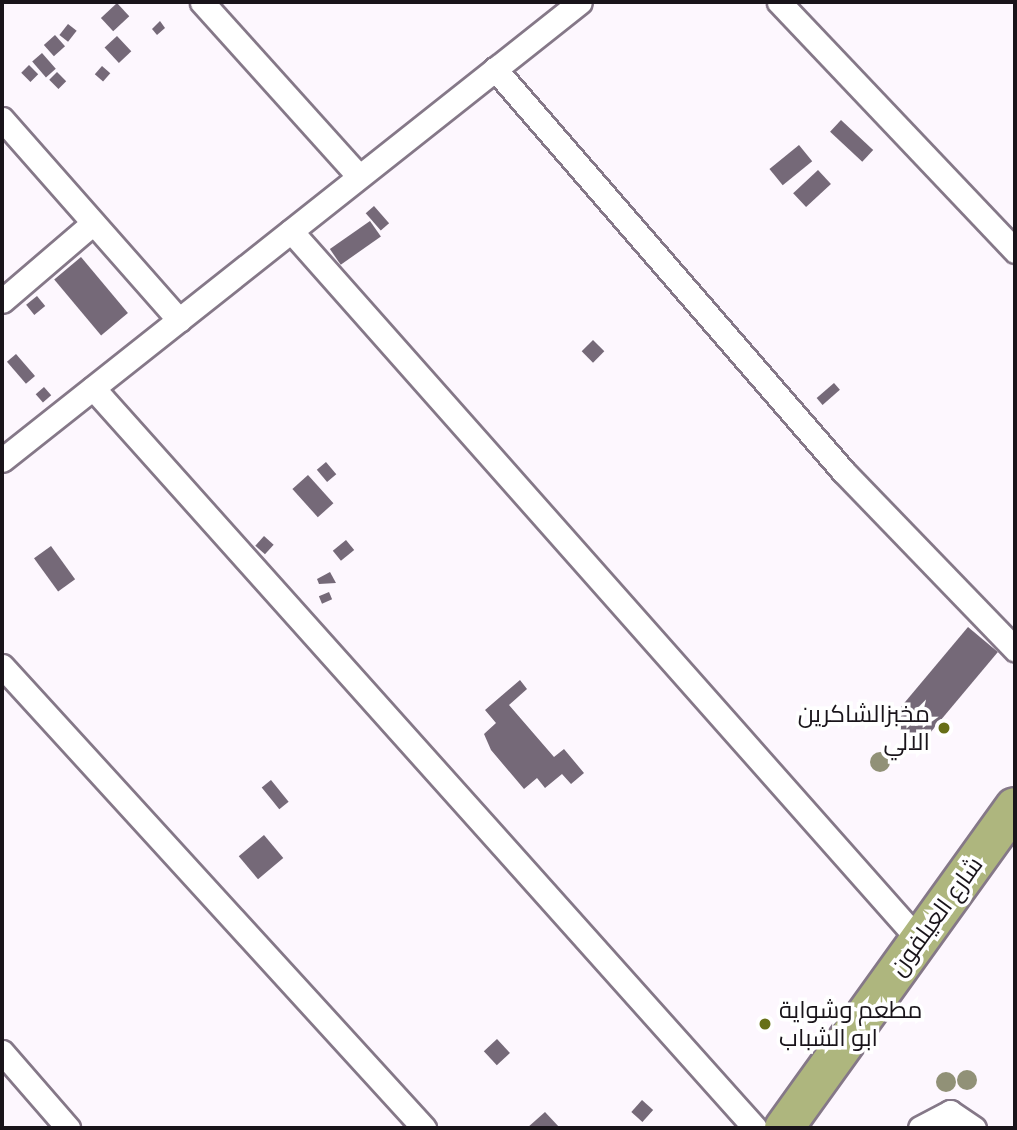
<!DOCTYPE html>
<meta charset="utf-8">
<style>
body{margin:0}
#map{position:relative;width:1017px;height:1130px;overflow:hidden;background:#fdf7fe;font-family:Ubuntu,Cairo,sans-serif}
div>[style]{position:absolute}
.building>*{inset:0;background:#756978;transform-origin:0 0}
.roads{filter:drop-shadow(2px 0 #857888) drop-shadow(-2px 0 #857888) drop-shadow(0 2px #857888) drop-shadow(0 -2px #857888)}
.minor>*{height:23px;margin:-11.5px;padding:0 11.5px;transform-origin:11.5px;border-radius:11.5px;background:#fff}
.trunk>*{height:38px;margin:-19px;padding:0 19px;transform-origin:19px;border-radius:19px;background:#aeb67e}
.trees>*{width:20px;height:20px;margin:-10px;border-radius:50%;background:#919177}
.dots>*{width:19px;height:19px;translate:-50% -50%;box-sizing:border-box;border:4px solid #fff;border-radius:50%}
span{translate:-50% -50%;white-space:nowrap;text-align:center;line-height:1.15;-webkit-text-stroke:7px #fff;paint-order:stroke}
.poi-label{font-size:24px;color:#19141a}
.right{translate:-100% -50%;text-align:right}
.left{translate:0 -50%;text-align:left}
.street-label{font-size:24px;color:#19141a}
.frame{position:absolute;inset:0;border:4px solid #19141a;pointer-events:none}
</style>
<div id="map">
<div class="building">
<i style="left:117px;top:3px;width:18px;height:22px;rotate:47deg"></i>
<i style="clip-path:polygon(160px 21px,165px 28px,157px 35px,152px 29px)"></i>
<i style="left:68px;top:24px;width:11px;height:14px;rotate:38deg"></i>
<i style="left:55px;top:35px;width:15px;height:15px;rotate:48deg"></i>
<i style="left:117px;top:36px;width:21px;height:17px;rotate:47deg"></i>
<i style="left:42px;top:53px;width:21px;height:13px;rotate:49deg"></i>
<i style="left:29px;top:65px;width:13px;height:11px;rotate:45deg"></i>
<i style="left:102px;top:66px;width:11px;height:11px;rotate:41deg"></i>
<i style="left:57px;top:72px;width:13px;height:11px;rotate:45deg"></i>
<i style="left:841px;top:120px;width:44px;height:16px;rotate:43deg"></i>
<i style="left:799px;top:145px;width:21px;height:38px;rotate:51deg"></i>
<i style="left:818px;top:170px;width:19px;height:34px;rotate:47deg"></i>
<i style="left:374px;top:206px;width:23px;height:11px;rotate:49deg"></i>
<i style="left:370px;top:221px;width:19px;height:49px;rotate:55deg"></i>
<i style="left:81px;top:257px;width:73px;height:35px;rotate:50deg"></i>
<i style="left:37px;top:296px;width:13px;height:14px;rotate:51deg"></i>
<i style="left:593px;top:340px;width:16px;height:16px;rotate:45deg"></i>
<i style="left:16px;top:354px;width:29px;height:12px;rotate:49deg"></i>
<i style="left:834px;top:383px;width:9px;height:23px;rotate:49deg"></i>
<i style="left:44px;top:387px;width:11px;height:11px;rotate:49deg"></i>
<i style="left:326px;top:462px;width:16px;height:12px;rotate:50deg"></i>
<i style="left:308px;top:475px;width:38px;height:21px;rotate:48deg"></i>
<i style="left:264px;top:536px;width:13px;height:13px;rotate:42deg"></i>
<i style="left:346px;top:540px;width:13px;height:17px;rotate:51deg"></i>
<i style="left:51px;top:546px;width:41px;height:21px;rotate:54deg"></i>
<i style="clip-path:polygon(330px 572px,336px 583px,319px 584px,317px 579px)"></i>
<i style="left:329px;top:592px;width:8px;height:11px;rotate:67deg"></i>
<i style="left:968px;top:627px;width:39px;height:122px;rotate:40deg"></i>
<i style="clip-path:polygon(520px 680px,527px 689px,509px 705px,554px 757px,564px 749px,584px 773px,571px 784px,562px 774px,545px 788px,537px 778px,524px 789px,491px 750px,484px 734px,496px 723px,485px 710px)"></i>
<i style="left:271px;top:780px;width:28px;height:12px;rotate:51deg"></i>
<i style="left:264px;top:835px;width:30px;height:33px;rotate:50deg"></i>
<i style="left:497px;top:1039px;width:19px;height:18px;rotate:47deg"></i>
<i style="left:642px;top:1100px;width:15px;height:16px;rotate:42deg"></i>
<i style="clip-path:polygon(545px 1112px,560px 1128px,527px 1128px)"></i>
</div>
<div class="roads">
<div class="minor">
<i style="left:202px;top:2px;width:233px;rotate:48deg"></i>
<i style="left:779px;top:2px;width:343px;rotate:46.5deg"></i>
<i style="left:495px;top:69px;width:532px;rotate:49.12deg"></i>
<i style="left:843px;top:471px;width:248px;rotate:46deg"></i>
<i style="left:2px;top:119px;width:268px;rotate:48.6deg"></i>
<i style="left:291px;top:231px;width:946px;rotate:48.47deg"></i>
<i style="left:2px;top:301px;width:120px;rotate:-40.6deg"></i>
<i style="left:93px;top:388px;width:993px;rotate:48.18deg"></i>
<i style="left:2px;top:460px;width:737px;rotate:-38.39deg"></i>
<i style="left:2px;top:666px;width:626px;rotate:47.59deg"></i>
<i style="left:2px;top:1052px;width:101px;rotate:49deg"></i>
<i style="left:920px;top:1128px;width:34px;rotate:-28deg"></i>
<i style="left:950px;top:1112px;width:29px;rotate:34deg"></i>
</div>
<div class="trunk">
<i style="left:784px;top:1128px;width:395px;rotate:-54.3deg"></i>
</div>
</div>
<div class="trees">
<i style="left:880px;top:762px"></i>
<i style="left:967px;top:1080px"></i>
<i style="left:946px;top:1082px"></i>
</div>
<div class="dots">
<i style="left:944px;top:728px;background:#676f17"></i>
<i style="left:765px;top:1024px;background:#676f17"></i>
</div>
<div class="poi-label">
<span class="right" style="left:930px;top:728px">مخبزالشاكرين<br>الالي</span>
<span class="left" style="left:779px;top:1024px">مطعم وشواية<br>ابو الشباب</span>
</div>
<div class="street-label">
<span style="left:936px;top:916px;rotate:-54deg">شارع العيلفون</span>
</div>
<div class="frame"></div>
</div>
